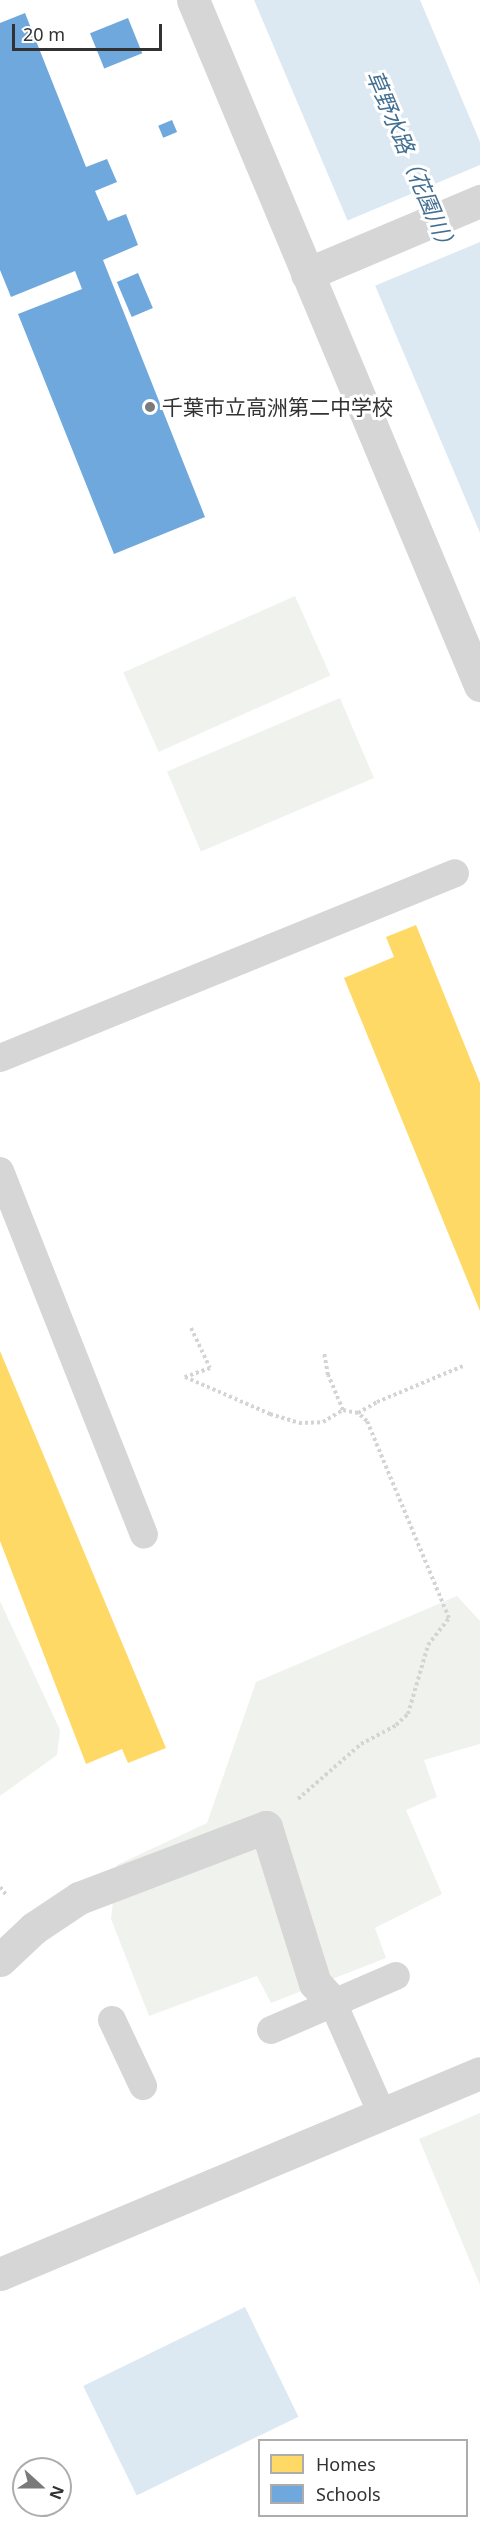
<!DOCTYPE html>
<meta charset="utf-8">
<style>
body{margin:0}
#map{position:relative;width:480px;height:2529px;overflow:hidden;background:#fff;font-family:"Noto Sans","Noto Sans JP",sans-serif}
div>[style]{position:absolute}
.green>*{inset:0;background:#f0f3ed;transform-origin:0 0}
.water>*{inset:0;background:#dde9f2;transform-origin:0 0}
.pier>*{inset:0;background:#fff}
.homes>*{inset:0;background:#ffd966}
.schools>*{inset:0;background:#6fa8dc;transform-origin:0 0}
.path>*{height:4px;margin-top:-2px;transform-origin:0;background:repeating-linear-gradient(90deg,#d4d4d4 0 3px,transparent 0 6px)}
.service>*{height:28px;margin:-14px;padding:0 14px;transform-origin:14px;border-radius:14px;background:#d6d6d6}
.pedestrian>*{height:33px;margin:-16.5px;padding:0 16.5px;transform-origin:16.5px;border-radius:16.5px;background:#d6d6d6}
.minor>*{height:33px;margin:-16.5px;padding:0 16.5px;transform-origin:16.5px;border-radius:16.5px;background:#d6d6d6}
.tertiary>*{height:33px;margin:-16.5px;padding:0 16.5px;transform-origin:16.5px;border-radius:16.5px;background:#d6d6d6}
.dots>*{width:16px;height:16px;translate:-50% -50%;box-sizing:border-box;border:3px solid #fff;border-radius:50%}
span{translate:-50% -50%;white-space:nowrap;text-align:center;line-height:1.15;-webkit-text-stroke:6px #fff;paint-order:stroke}
.poi-label{font-size:21px;color:#323232}
.left{translate:0 -50%;text-align:left}
.water-label{font-size:22px;color:#426f91;font-style:italic}
.legend{position:absolute;left:258px;top:2439px;width:210px;height:78px;box-sizing:border-box;background:#fff;border:2px solid #adadad;margin:0;padding:8px 10px;list-style:none;font-size:18px;color:#323232}
.legend li{display:flex;align-items:center;gap:12px;height:30px}
.legend b{width:30px;border:2px solid #adadad}
.north{position:absolute;left:12px;top:2457px;width:60px;height:60px;box-sizing:border-box;background:#fff;border:2px solid #adadad;border-radius:50%;rotate:111deg;font-size:16px;font-weight:700;line-height:24px;text-align:center;color:#323232}
.north::after{content:'';display:block;margin:auto;width:21px;height:27px;background:#7a7a7a;clip-path:polygon(50% 0,100% 100%,50% 72%,0 100%)}
.scale{position:absolute;left:12px;top:24px;width:150px;height:27px;box-sizing:border-box;border:3px solid #323232;border-top:0;padding-left:8px;font-size:18px;line-height:21px;white-space:nowrap;color:#323232;-webkit-text-stroke:4px #fff;paint-order:stroke}
</style>
<div id="map">
<div class="green">
<i style="left:295px;top:596px;width:87px;height:188px;rotate:66deg"></i>
<i style="left:340px;top:698px;width:87px;height:188px;rotate:67deg"></i>
<i style="clip-path:polygon(457px 1596px,480px 1621px,480px 1744px,424px 1760px,437px 1797px,406px 1810px,442px 1894px,375px 1928px,386px 1958px,271px 2003px,257px 1976px,149px 2016px,111px 1919px,117px 1865px,207px 1823px,256px 1682px)"></i>
<i style="clip-path:polygon(0 1601px,60px 1730px,57px 1755px,0 1796px)"></i>
<i style="clip-path:polygon(480px 2113px,480px 2285px,419px 2139px)"></i>
</div>
<div class="water">
<i style="clip-path:polygon(254px 0,420px 0,480px 142px,480px 533px)"></i>
<i style="left:245px;top:2307px;width:122px;height:180px;rotate:64deg"></i>
</div>
<div class="pier">
<i style="clip-path:polygon(480px 165px,480px 242px,372px 287px,344px 222px)"></i>
</div>
<div class="homes">
<i style="clip-path:polygon(416px 925px,480px 1083px,480px 1311px,344px 978px,394px 957px,386px 937px)"></i>
<i style="clip-path:polygon(0 1351px,166px 1748px,128px 1763px,122px 1749px,86px 1764px,0 1541px)"></i>
</div>
<div class="schools">
<i style="clip-path:polygon(25px 13px,86px 167px,107px 159px,117px 182px,95px 191px,108px 221px,126px 214px,138px 245px,103px 260px,205px 517px,114px 554px,18px 314px,82px 289px,75px 271px,11px 297px,0 270px,0 23px)"></i>
<i style="left:128px;top:18px;width:38px;height:41px;rotate:68deg"></i>
<i style="left:172px;top:120px;width:13px;height:15px;rotate:67deg"></i>
<i style="left:138px;top:273px;width:38px;height:23px;rotate:67deg"></i>
</div>
<div class="path">
<i style="left:191px;top:1328px;width:44px;rotate:64.6deg"></i>
<i style="left:210px;top:1368px;width:27px;rotate:160deg"></i>
<i style="left:185px;top:1377px;width:93px;rotate:23.5deg"></i>
<i style="left:270px;top:1414px;width:30px;rotate:17deg"></i>
<i style="left:299px;top:1423px;width:24px;rotate:-2deg"></i>
<i style="left:323px;top:1422px;width:23px;rotate:-31deg"></i>
<i style="left:358px;top:1413px;width:22px;rotate:-30deg"></i>
<i style="left:377px;top:1402px;width:93px;rotate:-22.7deg"></i>
<i style="left:298px;top:1799px;width:84px;rotate:-41.1deg"></i>
<i style="left:361px;top:1744px;width:40px;rotate:-28deg"></i>
<i style="left:396px;top:1725px;width:16px;rotate:-43deg"></i>
<i style="left:408px;top:1714px;width:72px;rotate:-73.8deg"></i>
<i style="left:428px;top:1645px;width:34px;rotate:-52deg"></i>
<i style="left:449px;top:1618px;width:213px;rotate:-112.6deg"></i>
<i style="left:367px;top:1421px;width:12px;rotate:-138deg"></i>
<i style="left:358px;top:1413px;width:15px;rotate:-169deg"></i>
<i style="left:343px;top:1410px;width:38px;rotate:-113deg"></i>
<i style="left:328px;top:1375px;width:23px;rotate:-100deg"></i>
<i style="left:0;top:1887px;width:11px;rotate:52deg"></i>
</div>
<div class="service">
<i style="left:0;top:1058px;width:491px;rotate:-22.1deg"></i>
<i style="left:0;top:1171px;width:391px;rotate:68.4deg"></i>
<i style="left:333px;top:2003px;width:121px;rotate:66.2deg"></i>
<i style="left:112px;top:2020px;width:73px;rotate:64.8deg"></i>
<i style="left:271px;top:2030px;width:136px;rotate:-23.4deg"></i>
</div>
<div class="pedestrian">
<i style="left:0;top:1960px;width:47px;rotate:-43.3deg"></i>
<i style="left:34px;top:1928px;width:54px;rotate:-33.7deg"></i>
<i style="left:79px;top:1898px;width:200px;rotate:-20.8deg"></i>
<i style="left:266px;top:1827px;width:164px;rotate:72.6deg"></i>
<i style="left:315px;top:1983px;width:27px;rotate:48deg"></i>
</div>
<div class="minor">
<i style="left:307px;top:274px;width:188px;rotate:-22.9deg"></i>
<i style="left:0;top:2274px;width:520px;rotate:-22.72deg"></i>
</div>
<div class="tertiary">
<i style="left:193px;top:0;width:743px;rotate:67.27deg"></i>
</div>
<div class="dots">
<i style="left:150px;top:407px;background:#7a7a7a"></i>
</div>
<div class="poi-label">
<span class="left" style="left:162px;top:407px">千葉市立高洲第二中学校</span>
</div>
<div class="water-label">
<span style="left:412px;top:162px;rotate:67deg">草野水路（花園川）</span>
</div>
<ul class="legend">
<li><b style="height:16px;background:#ffd966"></b>Homes</li>
<li><b style="height:16px;background:#6fa8dc"></b>Schools</li>
</ul>
<div class="north">N</div>
<div class="scale">20 m</div>
</div>
